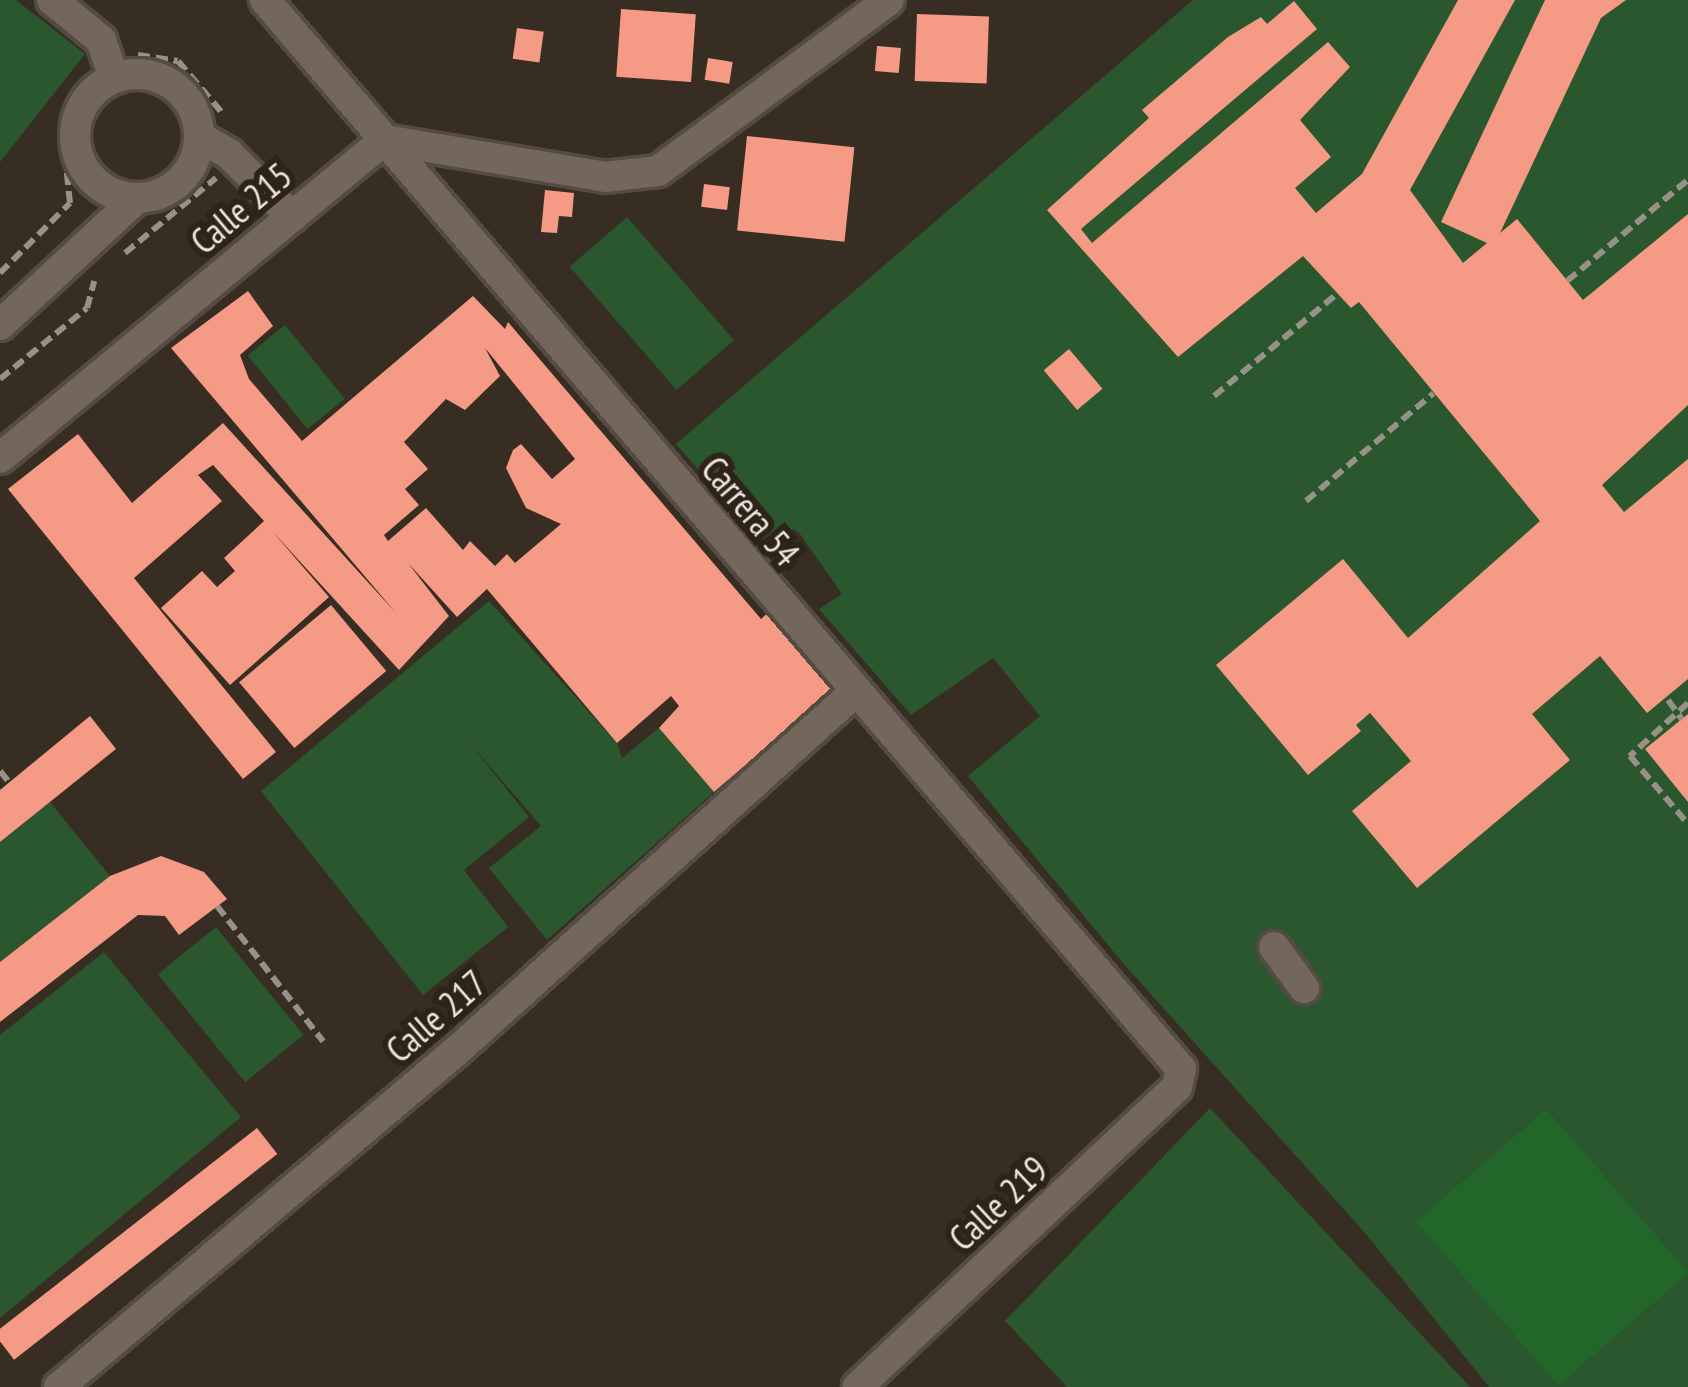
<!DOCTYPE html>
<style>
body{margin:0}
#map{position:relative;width:1688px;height:1387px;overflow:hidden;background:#372d22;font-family:"PT Sans Narrow",sans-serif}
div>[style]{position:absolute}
.green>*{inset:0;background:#2b572e;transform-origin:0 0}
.forest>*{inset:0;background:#22662a;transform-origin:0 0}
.building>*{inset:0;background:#f59a84;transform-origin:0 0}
.path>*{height:6px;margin-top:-3px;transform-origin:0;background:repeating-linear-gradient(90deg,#999087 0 12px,transparent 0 18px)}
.roads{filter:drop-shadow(3px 0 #544b42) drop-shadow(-3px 0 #544b42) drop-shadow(0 3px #544b42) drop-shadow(0 -3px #544b42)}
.minor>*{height:30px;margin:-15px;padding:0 15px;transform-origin:15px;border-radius:15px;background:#73675b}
.minor>.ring{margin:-15px;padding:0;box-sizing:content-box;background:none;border:30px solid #73675b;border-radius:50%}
span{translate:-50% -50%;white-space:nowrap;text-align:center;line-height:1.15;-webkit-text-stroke:12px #2d2318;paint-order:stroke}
.street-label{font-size:36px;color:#ede6df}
</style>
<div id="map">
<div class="green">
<i style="clip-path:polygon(0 0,16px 0,85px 54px,0 162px)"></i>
<i style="clip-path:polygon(1193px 0,1688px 0,1688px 1387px,1489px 1387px,1366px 1234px,1122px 962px,968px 776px,1040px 716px,993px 658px,911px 715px,819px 609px,842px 594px,800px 534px,794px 529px,768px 549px,676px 444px)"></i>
<i style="left:627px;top:217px;width:163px;height:76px;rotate:49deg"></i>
<i style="left:285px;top:325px;width:95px;height:48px;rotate:51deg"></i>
<i style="clip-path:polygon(489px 601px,617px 743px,622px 758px,659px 728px,714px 792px,547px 940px,489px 868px,541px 826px,468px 741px,529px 817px,464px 870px,508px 927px,423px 995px,261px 791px)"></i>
<i style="clip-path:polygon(50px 802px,110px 876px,0 962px,0 842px)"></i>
<i style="left:216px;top:927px;width:139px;height:75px;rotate:51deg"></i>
<i style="clip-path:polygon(104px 952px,241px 1117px,0 1318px,0 1035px)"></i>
<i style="clip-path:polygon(1210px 1108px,1470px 1387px,1067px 1387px,1005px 1321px)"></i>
</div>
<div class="forest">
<i style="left:1546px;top:1109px;width:217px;height:172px;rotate:49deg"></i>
</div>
<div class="building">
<i style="clip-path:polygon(1458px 0,1515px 0,1410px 190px,1463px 263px,1487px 243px,1441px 222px,1545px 0,1626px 0,1601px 18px,1500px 233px,1517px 219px,1583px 300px,1688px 214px,1688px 405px,1602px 485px,1624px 512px,1688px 459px,1688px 679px,1647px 713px,1600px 656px,1532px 714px,1570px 760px,1417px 888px,1352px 811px,1411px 761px,1370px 713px,1356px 725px,1361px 731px,1308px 775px,1216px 665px,1343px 559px,1408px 638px,1540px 521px,1359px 302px,1351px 308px,1303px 256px,1178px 357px,1047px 210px,1149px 118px,1142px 110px,1228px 37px,1261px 17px,1267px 24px,1294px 1px,1317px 29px,1081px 229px,1092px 243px,1328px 42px,1350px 67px,1300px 120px,1331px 157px,1295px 188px,1316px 213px,1362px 174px)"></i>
<i style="left:621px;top:9px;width:75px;height:68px;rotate:4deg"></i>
<i style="left:917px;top:14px;width:72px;height:67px;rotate:2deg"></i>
<i style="left:517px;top:28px;width:27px;height:31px;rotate:8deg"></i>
<i style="left:877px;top:46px;width:24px;height:25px;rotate:5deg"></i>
<i style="left:708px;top:58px;width:25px;height:22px;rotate:9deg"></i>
<i style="left:747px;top:136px;width:108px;height:95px;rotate:6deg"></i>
<i style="left:704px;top:184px;width:26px;height:23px;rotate:7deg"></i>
<i style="clip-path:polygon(545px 190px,574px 193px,572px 217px,559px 216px,557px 233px,541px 232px)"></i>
<i style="clip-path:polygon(evenodd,248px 291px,273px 326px,240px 355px,249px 379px,302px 441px,473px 296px,505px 329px,508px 322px,761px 619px,770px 611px,835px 688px,714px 792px,659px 728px,679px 706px,671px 696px,617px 743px,487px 589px,457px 617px,408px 563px,449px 616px,399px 670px,272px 531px,329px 597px,230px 685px,161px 608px,202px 571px,217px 587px,235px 571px,224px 558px,264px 521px,213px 465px,198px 475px,222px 501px,134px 578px,276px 752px,243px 779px,8px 489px,78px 434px,132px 503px,223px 423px,396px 613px,171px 348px,248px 291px,485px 348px,575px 459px,552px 479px,521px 444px,513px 450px,506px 468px,526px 508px,561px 524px,515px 563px,507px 554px,495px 566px,470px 541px,463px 550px,426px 508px,388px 541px,384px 535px,419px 505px,405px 489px,428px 469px,404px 442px,446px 399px,465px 410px,500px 376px,485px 348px)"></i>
<i style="left:1069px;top:349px;width:52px;height:33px;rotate:50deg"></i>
<i style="left:331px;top:605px;width:86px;height:120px;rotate:50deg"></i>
<i style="clip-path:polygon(1688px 714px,1688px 802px,1645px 749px)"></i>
<i style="clip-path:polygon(90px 716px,116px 749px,0 842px,0 790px)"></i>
<i style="clip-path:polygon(161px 856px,204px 872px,227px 899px,179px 935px,165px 916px,138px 915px,0 1022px,0 962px,110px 876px)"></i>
<i style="left:257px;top:1128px;width:33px;height:334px;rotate:52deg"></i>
</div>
<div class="path">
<i style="left:138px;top:55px;width:40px;rotate:8.5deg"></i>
<i style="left:178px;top:61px;width:71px;rotate:49.6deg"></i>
<i style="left:125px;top:253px;width:118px;rotate:-39.5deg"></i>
<i style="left:0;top:273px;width:99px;rotate:-45deg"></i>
<i style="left:70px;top:203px;width:67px;rotate:-96deg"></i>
<i style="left:63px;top:136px;width:58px;rotate:-65.6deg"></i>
<i style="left:1567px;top:281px;width:158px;rotate:-39.9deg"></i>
<i style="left:0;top:379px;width:112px;rotate:-39.2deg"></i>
<i style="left:87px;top:308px;width:28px;rotate:-75deg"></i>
<i style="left:1214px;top:396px;width:161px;rotate:-39.7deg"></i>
<i style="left:1306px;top:501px;width:167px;rotate:-40.2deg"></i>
<i style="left:1668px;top:700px;width:24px;rotate:54deg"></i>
<i style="left:1688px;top:703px;width:79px;rotate:137.6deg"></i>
<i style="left:1630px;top:756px;width:89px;rotate:49.5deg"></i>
<i style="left:0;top:771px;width:14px;rotate:51deg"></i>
<i style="left:217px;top:906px;width:172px;rotate:51.9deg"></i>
</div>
<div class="roads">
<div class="minor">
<i style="left:52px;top:0;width:63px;rotate:39.2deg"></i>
<i style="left:101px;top:40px;width:40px;rotate:71.1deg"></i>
<i style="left:265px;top:0;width:1408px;rotate:49.41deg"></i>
<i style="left:1181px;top:1069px;width:18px;rotate:103deg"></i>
<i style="left:1177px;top:1087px;width:438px;rotate:136.8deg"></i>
<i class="ring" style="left:75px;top:74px;width:94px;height:94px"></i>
<i style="left:200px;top:137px;width:34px;rotate:30deg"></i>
<i style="left:229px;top:154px;width:89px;rotate:45deg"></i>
<i style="left:0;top:325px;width:185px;rotate:-42.8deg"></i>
<i style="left:0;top:458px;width:499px;rotate:-39.6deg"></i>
<i style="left:385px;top:140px;width:223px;rotate:9.5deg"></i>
<i style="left:605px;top:177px;width:53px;rotate:-6.5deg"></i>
<i style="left:658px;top:171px;width:287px;rotate:-36.5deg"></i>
<i style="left:1274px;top:947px;width:51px;rotate:53.8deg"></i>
<i style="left:59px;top:1387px;width:527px;rotate:-40.22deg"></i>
<i style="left:461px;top:1047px;width:529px;rotate:-42.01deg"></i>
</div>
</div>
<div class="street-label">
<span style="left:241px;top:208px;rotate:-40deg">Calle 215</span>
<span style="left:751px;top:511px;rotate:50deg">Carrera 54</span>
<span style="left:436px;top:1016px;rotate:-41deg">Calle 217</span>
<span style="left:998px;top:1203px;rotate:-43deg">Calle 219</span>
</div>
</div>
